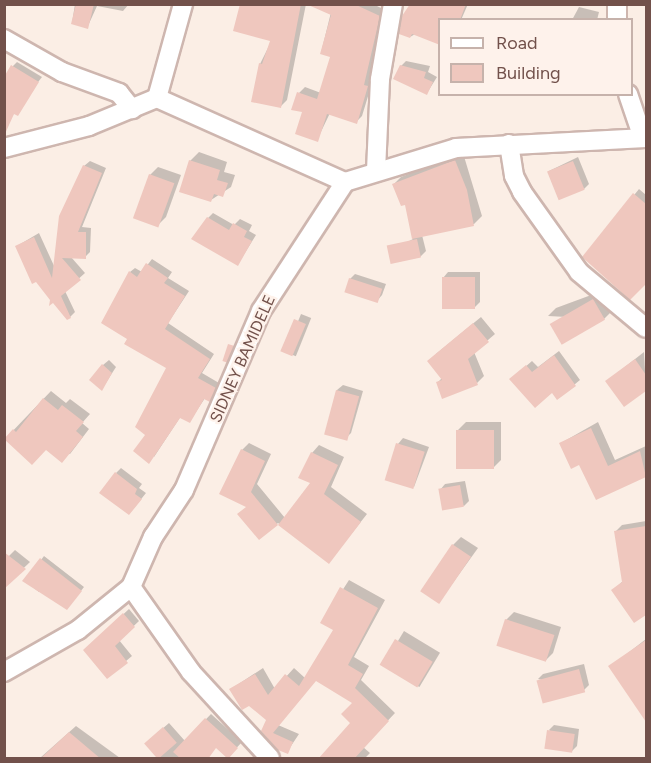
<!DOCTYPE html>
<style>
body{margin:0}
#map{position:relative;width:651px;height:763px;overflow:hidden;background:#fbeee5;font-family:Figtree,sans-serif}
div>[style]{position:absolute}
.shadow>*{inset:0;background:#0003;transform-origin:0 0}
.building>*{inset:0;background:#efc7be;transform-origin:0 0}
.roads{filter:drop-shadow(2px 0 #ceb6af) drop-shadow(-2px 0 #ceb6af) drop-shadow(0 2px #ceb6af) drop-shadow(0 -2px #ceb6af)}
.street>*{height:18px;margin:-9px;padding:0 9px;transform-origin:9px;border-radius:9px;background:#fff}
span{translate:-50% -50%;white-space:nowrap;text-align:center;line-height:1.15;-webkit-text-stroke:4.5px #fef2eb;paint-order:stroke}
.street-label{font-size:16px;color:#72514b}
.frame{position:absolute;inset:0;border:6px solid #72514b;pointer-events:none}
.legend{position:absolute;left:438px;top:18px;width:195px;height:78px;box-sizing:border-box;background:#fef2eb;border:2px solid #c6b2ab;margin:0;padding:8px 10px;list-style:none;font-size:18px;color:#72514b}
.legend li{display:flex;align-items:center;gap:12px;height:30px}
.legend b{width:30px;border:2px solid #c6b2ab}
</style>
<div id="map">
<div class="shadow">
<i style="clip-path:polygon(75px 4px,129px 4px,123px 11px,97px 6px,87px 28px,72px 23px)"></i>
<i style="clip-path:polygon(241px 4px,306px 4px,287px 100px,281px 106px,260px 64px,272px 40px)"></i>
<i style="clip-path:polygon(333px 4px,373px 4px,385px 10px,369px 79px,373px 80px,362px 116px,356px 122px,330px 113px,317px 140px,299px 93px,305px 87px,321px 93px,332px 56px,321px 53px)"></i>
<i style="clip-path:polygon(411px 4px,468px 4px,461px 20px,440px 20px,410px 37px)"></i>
<i style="clip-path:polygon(579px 7px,599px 12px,597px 20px,572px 20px)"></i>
<i style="clip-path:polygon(406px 61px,430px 66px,428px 72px,437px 77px,427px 93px,401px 66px)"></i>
<i style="clip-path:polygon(17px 62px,42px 77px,12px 116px,13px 66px)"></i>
<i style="clip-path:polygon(199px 152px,227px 162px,224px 172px,235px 175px,231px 187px,211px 200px,190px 161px)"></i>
<i style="clip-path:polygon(463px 153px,482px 216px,474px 224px,422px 235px,426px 251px,420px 257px,390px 251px,413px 239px,406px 202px,393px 185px,401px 177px)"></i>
<i style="clip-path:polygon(578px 157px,589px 184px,584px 189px,549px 171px)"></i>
<i style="clip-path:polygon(90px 161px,106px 168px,82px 227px,91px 228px,90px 252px,85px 257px,71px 257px,85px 273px,65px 291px,75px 312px,70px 317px,51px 299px,17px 246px,39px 233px,55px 268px,84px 166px)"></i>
<i style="clip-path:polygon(158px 167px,181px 175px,166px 217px,158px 225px,150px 175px)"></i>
<i style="clip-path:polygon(639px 189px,646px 195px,646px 266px,636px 279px,646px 276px,646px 282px,630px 298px,584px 257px)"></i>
<i style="clip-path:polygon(213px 213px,234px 225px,240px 219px,252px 225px,249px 231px,256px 235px,238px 264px,208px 218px)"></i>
<i style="clip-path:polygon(152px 259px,172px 272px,168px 278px,189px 291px,168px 323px,214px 354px,202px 373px,219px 383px,214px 396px,209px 400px,205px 398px,190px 421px,181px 416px,154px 457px,147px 435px,168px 367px,129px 338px,130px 272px,135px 268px,142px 272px)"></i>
<i style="clip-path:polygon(448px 272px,480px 272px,480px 302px,475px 307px,443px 278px)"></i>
<i style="clip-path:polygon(355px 274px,386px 284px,382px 295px,377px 301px,350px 279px)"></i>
<i style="clip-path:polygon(602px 291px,612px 311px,604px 319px,548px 316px,556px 308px)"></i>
<i style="left:301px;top:314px;width:11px;height:41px;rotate:22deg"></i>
<i style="clip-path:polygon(481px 317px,495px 334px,474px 352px,484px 376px,477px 383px,437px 383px,442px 378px,436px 354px)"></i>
<i style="clip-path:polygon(559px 351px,580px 380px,558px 398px,552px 391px,517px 374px,532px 361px,538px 367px)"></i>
<i style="clip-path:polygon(644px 352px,646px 389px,624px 405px,607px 381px)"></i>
<i style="clip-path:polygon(109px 360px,116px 367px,102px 389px,103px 365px)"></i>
<i style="clip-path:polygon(343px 385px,363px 391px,351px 433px,346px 438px,326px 433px,337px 390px)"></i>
<i style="clip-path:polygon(51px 391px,66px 403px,70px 399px,90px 414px,82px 423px,89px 429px,70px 454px,6px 438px)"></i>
<i style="clip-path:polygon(466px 422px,501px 422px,501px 460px,493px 468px,458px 430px)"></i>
<i style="clip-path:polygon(598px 422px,615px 460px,646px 446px,646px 476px,596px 498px,580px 463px,561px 443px)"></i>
<i style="clip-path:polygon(403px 438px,429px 447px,414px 487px,398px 444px)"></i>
<i style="clip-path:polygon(249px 443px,271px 454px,257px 484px,285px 518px,312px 482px,312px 453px,319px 445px,344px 457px,331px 487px,367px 514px,329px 562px,278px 523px,259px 538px,247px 506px,242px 450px)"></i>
<i style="clip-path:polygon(121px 468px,142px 484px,139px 488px,146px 493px,134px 508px,116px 473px)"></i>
<i style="clip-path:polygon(465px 481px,469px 501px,464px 506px,440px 490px,445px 484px)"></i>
<i style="clip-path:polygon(646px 521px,646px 613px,642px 616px,613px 590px,624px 580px,615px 532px,622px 525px)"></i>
<i style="clip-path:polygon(461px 537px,478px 548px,439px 602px,453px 545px)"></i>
<i style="clip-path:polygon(15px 550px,30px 562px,4px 587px,9px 556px)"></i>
<i style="clip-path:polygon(44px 556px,84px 587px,70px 605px,42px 589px,39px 592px,25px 581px)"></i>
<i style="clip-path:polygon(349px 580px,385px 600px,354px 657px,369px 666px,361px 680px,395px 713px,363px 747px,370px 753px,365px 758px,320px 758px,352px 723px,355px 702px,316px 679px,278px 725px,299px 734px,287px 752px,279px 749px,268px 720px,231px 689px,263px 668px,275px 689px,294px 668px,305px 678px,335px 630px,322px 622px)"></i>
<i style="clip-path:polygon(129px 609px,139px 621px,119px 640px,132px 656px,107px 677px,85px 650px)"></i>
<i style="clip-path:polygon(514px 612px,561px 627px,553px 653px,545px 661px,506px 620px)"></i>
<i style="left:404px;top:631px;width:42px;height:40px;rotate:31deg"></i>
<i style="clip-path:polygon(646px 639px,646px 708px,641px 712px,610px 667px)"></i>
<i style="clip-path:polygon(584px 664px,589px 685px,584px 690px,538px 679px,543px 674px)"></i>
<i style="clip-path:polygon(211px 714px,242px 742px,228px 757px,216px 746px,207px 758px,160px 758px,146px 743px,169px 723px,185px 741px)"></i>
<i style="clip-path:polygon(554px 725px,579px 729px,577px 746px,572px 751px,549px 730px)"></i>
<i style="clip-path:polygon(76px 726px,120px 758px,40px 758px)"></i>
</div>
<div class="building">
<i style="clip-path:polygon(76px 4px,94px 4px,88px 29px,71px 24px)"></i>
<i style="clip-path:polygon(240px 4px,301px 4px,281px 108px,251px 102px,259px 63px,262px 64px,270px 41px,233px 31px)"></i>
<i style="clip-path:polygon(306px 4px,354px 4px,380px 16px,364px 85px,368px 86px,357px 124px,327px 114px,318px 142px,295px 134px,302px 112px,291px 110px,297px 92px,317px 99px,330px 57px,320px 54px,331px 15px)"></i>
<i style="clip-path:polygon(410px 4px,466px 4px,460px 20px,440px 20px,440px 45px,412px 34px,410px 38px,399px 34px,402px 16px)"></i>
<i style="clip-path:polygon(11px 65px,39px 82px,18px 116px,14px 114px,4px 136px,4px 77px)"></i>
<i style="clip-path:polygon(400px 65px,426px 72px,424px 78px,433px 82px,427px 95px,393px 79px)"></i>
<i style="clip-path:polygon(189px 160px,220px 170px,217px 180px,228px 183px,223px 197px,214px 194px,211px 202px,179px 192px)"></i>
<i style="clip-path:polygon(455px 160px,467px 190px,474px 226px,412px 239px,405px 205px,401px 206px,392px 184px)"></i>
<i style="left:573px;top:161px;width:31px;height:28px;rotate:68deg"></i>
<i style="clip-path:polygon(83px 165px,102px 173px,78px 232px,86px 232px,86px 259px,62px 258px,81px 280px,61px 296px,71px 318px,67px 320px,53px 303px,49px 306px,50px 300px,36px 282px,32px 284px,15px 246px,34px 237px,52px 278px,59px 216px)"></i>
<i style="left:149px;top:174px;width:27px;height:47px;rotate:20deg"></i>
<i style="clip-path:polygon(633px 193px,646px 204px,646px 284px,630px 300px,582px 257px)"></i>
<i style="clip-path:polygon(207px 217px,229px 230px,233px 223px,247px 231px,244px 237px,252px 241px,238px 266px,191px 239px)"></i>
<i style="left:417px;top:239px;width:19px;height:31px;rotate:78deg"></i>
<i style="clip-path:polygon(146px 263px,168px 278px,164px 283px,185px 296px,165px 329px,210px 359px,198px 378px,216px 388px,210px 402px,204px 399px,190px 423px,180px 418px,149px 464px,133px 451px,145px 435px,135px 427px,166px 368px,124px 344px,127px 339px,101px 323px,129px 271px,137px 277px)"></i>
<i style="left:442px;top:277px;width:33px;height:32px"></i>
<i style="left:349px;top:278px;width:35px;height:15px;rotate:18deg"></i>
<i style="left:593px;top:299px;width:24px;height:50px;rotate:60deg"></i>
<i style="left:294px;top:319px;width:13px;height:35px;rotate:23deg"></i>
<i style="clip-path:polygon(473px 323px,489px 342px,468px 359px,478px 385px,442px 399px,436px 382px,442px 380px,427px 361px)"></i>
<i style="left:228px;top:344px;width:6px;height:18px;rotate:18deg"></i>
<i style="clip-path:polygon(554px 355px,576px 386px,557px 400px,552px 393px,535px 408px,509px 379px,526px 365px,532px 372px)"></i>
<i style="clip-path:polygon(635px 359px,646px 375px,646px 391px,624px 407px,605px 381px)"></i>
<i style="clip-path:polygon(102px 364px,112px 373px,102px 391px,89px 380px)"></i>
<i style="left:336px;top:390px;width:24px;height:46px;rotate:15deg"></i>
<i style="clip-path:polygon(43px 398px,58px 410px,62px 405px,84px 422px,76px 431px,83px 437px,62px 463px,46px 450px,32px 465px,4px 439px,13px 429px,16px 432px)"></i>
<i style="clip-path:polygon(591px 428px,608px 466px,640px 451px,646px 477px,596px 500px,579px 465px,571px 469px,559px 443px)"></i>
<i style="left:456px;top:430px;width:38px;height:39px"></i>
<i style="left:396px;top:443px;width:30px;height:39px;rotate:17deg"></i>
<i style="clip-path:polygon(241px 449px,265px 461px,251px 492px,278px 525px,259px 540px,237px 514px,246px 507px,219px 494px)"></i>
<i style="clip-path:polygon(311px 452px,338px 465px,324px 494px,361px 522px,329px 564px,278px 525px,310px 483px,298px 478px)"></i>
<i style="clip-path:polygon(115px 472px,137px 489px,135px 494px,142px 499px,129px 515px,99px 493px)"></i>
<i style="left:460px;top:485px;width:22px;height:22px;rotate:80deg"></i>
<i style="clip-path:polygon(646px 526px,646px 615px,634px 623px,611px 590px,622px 582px,614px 531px)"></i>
<i style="left:452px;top:544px;width:23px;height:57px;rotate:34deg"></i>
<i style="clip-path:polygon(4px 552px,26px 569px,4px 589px)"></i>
<i style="clip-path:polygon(40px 558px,82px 591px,67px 610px,22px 581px)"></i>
<i style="clip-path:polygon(340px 587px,378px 608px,348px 665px,363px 674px,355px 688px,389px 721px,354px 759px,318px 759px,350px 723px,341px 714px,352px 703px,316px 681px,273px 733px,293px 742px,288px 754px,278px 750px,261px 731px,266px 720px,249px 706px,242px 710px,229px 689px,255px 674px,268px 695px,285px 674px,299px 686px,333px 630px,320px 623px)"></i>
<i style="clip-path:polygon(123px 613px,135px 627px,115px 646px,128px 663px,107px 679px,83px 650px)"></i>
<i style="left:505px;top:619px;width:52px;height:28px;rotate:18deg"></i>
<i style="left:395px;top:639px;width:44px;height:30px;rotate:31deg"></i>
<i style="clip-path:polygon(646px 640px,646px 722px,608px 666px)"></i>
<i style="left:579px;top:669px;width:24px;height:44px;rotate:75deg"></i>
<i style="clip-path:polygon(205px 718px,238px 748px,228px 759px,216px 748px,208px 759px,181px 759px,173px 752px)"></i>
<i style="left:163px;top:727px;width:21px;height:25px;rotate:49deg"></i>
<i style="left:547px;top:730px;width:28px;height:19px;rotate:8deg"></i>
<i style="clip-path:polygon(69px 732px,101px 759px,40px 759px)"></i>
</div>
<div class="roads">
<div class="street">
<i style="left:617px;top:4px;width:16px;rotate:90deg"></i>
<i style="left:4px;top:39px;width:67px;rotate:29.6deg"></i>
<i style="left:62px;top:72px;width:61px;rotate:20.2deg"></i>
<i style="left:119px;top:93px;width:21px;rotate:51deg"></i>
<i style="left:628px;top:94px;width:46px;rotate:71.2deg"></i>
<i style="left:157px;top:98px;width:206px;rotate:24.1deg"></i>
<i style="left:509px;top:144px;width:32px;rotate:81deg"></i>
<i style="left:514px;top:176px;width:18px;rotate:63deg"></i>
<i style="left:522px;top:192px;width:98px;rotate:54.5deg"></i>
<i style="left:579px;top:272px;width:87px;rotate:39.9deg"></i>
<i style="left:4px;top:148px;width:88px;rotate:-14.5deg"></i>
<i style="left:89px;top:126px;width:74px;rotate:-22.4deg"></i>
<i style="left:157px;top:98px;width:98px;rotate:-74.5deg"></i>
<i style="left:376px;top:171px;width:92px;rotate:-87.5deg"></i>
<i style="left:380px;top:79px;width:76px;rotate:-80.2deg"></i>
<i style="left:4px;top:672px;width:85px;rotate:-29.6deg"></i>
<i style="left:78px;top:630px;width:68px;rotate:-39.1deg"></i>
<i style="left:270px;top:758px;width:117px;rotate:-132.6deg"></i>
<i style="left:191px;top:672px;width:104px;rotate:-125.2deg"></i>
<i style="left:131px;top:587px;width:55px;rotate:-66.3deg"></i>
<i style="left:153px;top:537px;width:56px;rotate:-56.6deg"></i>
<i style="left:184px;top:490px;width:195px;rotate:-66.7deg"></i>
<i style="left:261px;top:311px;width:154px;rotate:-56.9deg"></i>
<i style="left:345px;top:182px;width:116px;rotate:-17deg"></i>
<i style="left:456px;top:148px;width:190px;rotate:-3deg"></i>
</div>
</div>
<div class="street-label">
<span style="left:243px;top:359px;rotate:-66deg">SIDNEY BAMIDELE</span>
</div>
<div class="frame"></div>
<ul class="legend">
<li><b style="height:8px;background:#fff"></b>Road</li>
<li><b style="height:16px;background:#efc7be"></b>Building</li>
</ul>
</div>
